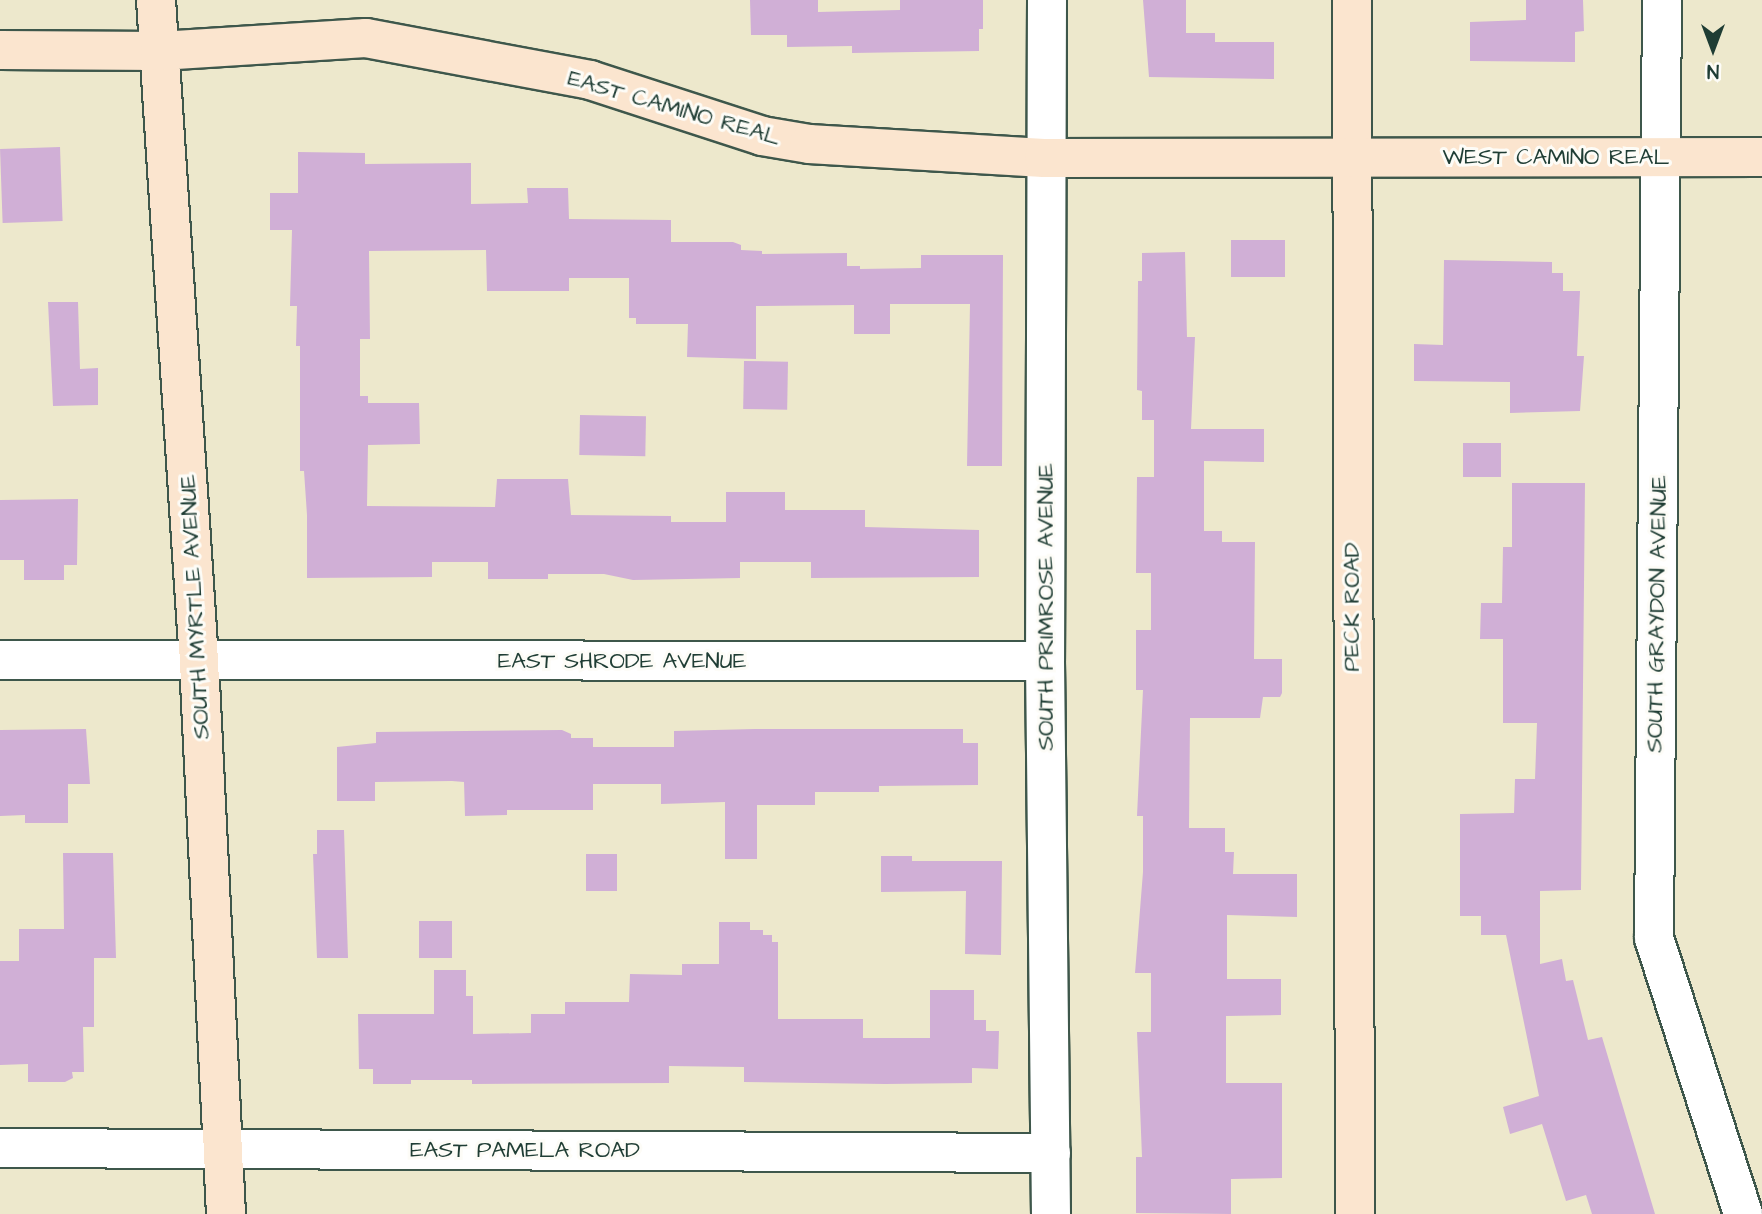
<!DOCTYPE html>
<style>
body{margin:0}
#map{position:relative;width:1762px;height:1214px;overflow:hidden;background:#ede8cc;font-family:"Architects Daughter",sans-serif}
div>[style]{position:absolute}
.building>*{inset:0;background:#d0afd6;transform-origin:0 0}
.roads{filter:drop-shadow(2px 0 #3e574b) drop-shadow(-2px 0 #3e574b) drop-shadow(0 2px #3e574b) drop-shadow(0 -2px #3e574b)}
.street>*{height:38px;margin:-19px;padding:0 19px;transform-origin:19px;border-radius:19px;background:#fff}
.secondary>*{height:38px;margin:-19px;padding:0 19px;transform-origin:19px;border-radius:19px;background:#fbe5cf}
span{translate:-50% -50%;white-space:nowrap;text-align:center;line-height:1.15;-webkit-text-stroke:6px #fdfcf7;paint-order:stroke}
.street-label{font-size:23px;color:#1f3d34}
.north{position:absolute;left:1678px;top:14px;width:70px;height:70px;-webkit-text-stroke:5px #fdfcf7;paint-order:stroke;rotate:180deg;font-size:19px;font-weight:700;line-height:28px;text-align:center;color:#1f3d34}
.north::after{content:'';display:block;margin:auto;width:24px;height:32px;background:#1f3d34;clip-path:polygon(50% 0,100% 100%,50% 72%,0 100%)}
</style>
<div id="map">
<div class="building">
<i style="clip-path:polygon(750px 0,818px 0,818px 12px,900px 10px,900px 0,983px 0,983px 29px,979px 29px,979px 51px,852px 53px,852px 46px,787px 47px,787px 35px,751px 35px)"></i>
<i style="clip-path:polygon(1143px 0,1186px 0,1186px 33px,1215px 33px,1215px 42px,1274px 42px,1274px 79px,1149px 77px)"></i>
<i style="clip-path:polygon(1526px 0,1583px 0,1584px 31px,1575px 32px,1575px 62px,1470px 61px,1470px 22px,1526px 20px)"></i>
<i style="left:60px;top:147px;width:74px;height:60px;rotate:88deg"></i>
<i style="clip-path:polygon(298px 152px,365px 153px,365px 164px,471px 163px,471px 204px,528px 203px,527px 188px,568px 188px,569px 219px,671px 220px,671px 242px,733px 242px,741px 245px,741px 250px,762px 251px,762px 254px,847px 253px,847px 266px,860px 266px,860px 269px,921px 268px,921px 255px,1003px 255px,1002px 466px,967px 466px,970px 304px,890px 304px,890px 334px,854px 334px,854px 305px,756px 306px,756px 359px,687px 357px,688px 324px,636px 324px,636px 318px,629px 318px,629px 278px,569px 278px,569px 291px,487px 291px,486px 250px,369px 251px,370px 339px,360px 339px,360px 396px,368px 396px,368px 403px,419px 403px,420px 444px,368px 445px,367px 506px,495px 507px,497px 479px,568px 479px,571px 515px,671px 516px,671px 522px,726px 522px,726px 492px,785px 492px,785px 510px,865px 510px,865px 527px,979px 530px,979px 577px,811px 578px,811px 562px,740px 562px,740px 578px,633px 580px,604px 574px,548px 574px,548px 579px,488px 579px,488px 562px,432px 562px,432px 577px,307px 578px,307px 515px,304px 471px,300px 471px,300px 346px,296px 346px,297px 306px,290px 306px,292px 230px,270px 230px,270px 193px,298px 193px)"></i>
<i style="left:1231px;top:240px;width:54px;height:37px"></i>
<i style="clip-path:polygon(1185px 252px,1187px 337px,1195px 337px,1191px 429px,1264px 429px,1264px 462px,1204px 461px,1204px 531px,1222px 531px,1222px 542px,1255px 542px,1254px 659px,1282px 659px,1282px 693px,1280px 697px,1263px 697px,1260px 718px,1190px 718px,1189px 828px,1225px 828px,1225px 852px,1234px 852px,1233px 874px,1297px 874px,1297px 917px,1227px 915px,1227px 979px,1281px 979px,1281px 1015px,1226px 1016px,1226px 1083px,1282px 1083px,1282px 1178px,1231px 1179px,1231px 1214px,1136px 1213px,1136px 1157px,1142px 1157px,1137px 1032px,1151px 1032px,1151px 973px,1135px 973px,1143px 872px,1143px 816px,1137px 816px,1143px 690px,1136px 690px,1136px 630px,1151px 630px,1151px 573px,1136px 573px,1137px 477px,1154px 477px,1154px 420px,1142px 420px,1142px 391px,1137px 390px,1138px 281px,1142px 281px,1142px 253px)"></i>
<i style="clip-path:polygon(1444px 260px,1552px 262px,1552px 273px,1563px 273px,1563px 291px,1580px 291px,1577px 356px,1584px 356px,1580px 411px,1510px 413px,1510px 382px,1414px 381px,1414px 344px,1443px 345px)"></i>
<i style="clip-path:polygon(48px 302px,78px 302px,80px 369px,98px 368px,98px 405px,53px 406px)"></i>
<i style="left:744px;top:361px;width:44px;height:48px;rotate:1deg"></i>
<i style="left:580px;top:415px;width:66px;height:40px;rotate:1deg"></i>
<i style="left:1463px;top:443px;width:38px;height:34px"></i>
<i style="clip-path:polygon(1512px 483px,1585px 483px,1581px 890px,1540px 891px,1540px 964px,1562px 959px,1566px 981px,1573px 980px,1588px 1040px,1602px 1037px,1655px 1214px,1592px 1214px,1586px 1195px,1566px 1201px,1542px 1124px,1510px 1134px,1503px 1107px,1539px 1096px,1506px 935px,1481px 935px,1481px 916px,1460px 916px,1460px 814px,1514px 813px,1515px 779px,1535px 779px,1537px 723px,1503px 723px,1503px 639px,1480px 639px,1481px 603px,1502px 603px,1503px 547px,1512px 547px)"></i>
<i style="clip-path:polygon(78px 499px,77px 565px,64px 565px,64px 580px,24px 580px,24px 560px,0 560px,0 500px)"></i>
<i style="clip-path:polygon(86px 729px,90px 784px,68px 784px,68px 823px,25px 823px,25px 815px,0 816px,0 730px)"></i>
<i style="clip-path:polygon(755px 729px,963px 729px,963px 743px,978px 743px,978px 785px,879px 786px,879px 792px,815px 792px,815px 805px,757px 805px,757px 859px,725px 859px,725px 802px,661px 804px,661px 784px,593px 784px,593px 810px,507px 810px,507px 815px,465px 816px,464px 782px,452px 781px,375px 782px,375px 801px,337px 801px,337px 747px,376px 743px,376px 732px,562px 730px,571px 734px,571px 738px,593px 738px,593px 747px,674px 747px,674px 731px)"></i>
<i style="clip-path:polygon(317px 830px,344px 830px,348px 958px,317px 958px,313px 854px,317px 854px)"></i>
<i style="clip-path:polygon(63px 853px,113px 853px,116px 958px,94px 958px,94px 1027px,83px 1027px,84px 1072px,72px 1072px,73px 1078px,65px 1082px,28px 1082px,28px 1064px,0 1065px,0 961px,19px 961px,19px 929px,64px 929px)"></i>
<i style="left:586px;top:854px;width:31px;height:37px"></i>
<i style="clip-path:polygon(881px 856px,912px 856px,912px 861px,1002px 861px,1001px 955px,965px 954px,966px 891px,881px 892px)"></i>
<i style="left:419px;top:921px;width:33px;height:37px"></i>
<i style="clip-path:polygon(719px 922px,750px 922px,750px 930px,763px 930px,763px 935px,772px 935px,772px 942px,778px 942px,778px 1019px,863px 1019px,863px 1038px,930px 1038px,930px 990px,974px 990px,974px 1020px,986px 1020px,986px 1031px,999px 1031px,998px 1069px,972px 1068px,972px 1083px,885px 1084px,744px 1082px,744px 1067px,669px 1066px,669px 1083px,472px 1084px,472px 1080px,411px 1080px,411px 1084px,373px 1084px,373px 1069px,359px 1069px,358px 1014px,434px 1014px,434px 970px,466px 970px,466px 996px,473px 996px,473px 1034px,531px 1033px,531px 1014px,565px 1014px,565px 1002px,629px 1002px,630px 974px,682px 975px,682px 964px,719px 964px)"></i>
</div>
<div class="roads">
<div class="street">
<i style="left:1047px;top:0;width:661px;rotate:90.17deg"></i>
<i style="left:1045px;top:661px;width:553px;rotate:89.38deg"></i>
<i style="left:1662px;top:0;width:938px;rotate:90.49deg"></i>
<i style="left:1654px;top:938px;width:290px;rotate:72.1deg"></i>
<i style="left:0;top:660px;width:1045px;rotate:0.05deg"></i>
<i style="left:0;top:1148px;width:1051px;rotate:0.27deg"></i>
</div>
<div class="secondary">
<i style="left:156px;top:0;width:663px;rotate:86.28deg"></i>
<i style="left:199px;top:662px;width:553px;rotate:87.2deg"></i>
<i style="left:1352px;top:0;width:1214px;rotate:89.86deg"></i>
<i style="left:0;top:50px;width:160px;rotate:0.4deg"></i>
<i style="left:160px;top:51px;width:206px;rotate:-3.6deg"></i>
<i style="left:366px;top:38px;width:228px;rotate:10.6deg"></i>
<i style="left:590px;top:80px;width:181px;rotate:18deg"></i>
<i style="left:762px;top:136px;width:48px;rotate:9.7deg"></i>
<i style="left:809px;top:144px;width:235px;rotate:3.4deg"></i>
<i style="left:1044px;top:158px;width:718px;rotate:-0.08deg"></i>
</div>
</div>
<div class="street-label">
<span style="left:674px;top:108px;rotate:16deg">EAST CAMINO REAL</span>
<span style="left:1556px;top:157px">WEST CAMINO REAL</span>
<span style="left:195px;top:607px;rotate:-93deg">SOUTH MYRTLE AVENUE</span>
<span style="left:1046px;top:607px;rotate:-90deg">SOUTH PRIMROSE AVENUE</span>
<span style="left:1352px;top:607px;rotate:-90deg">PECK ROAD</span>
<span style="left:1657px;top:614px;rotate:-89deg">SOUTH GRAYDON AVENUE</span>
<span style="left:622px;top:661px">EAST SHRODE AVENUE</span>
<span style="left:525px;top:1150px">EAST PAMELA ROAD</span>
</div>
<div class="north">N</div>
</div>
